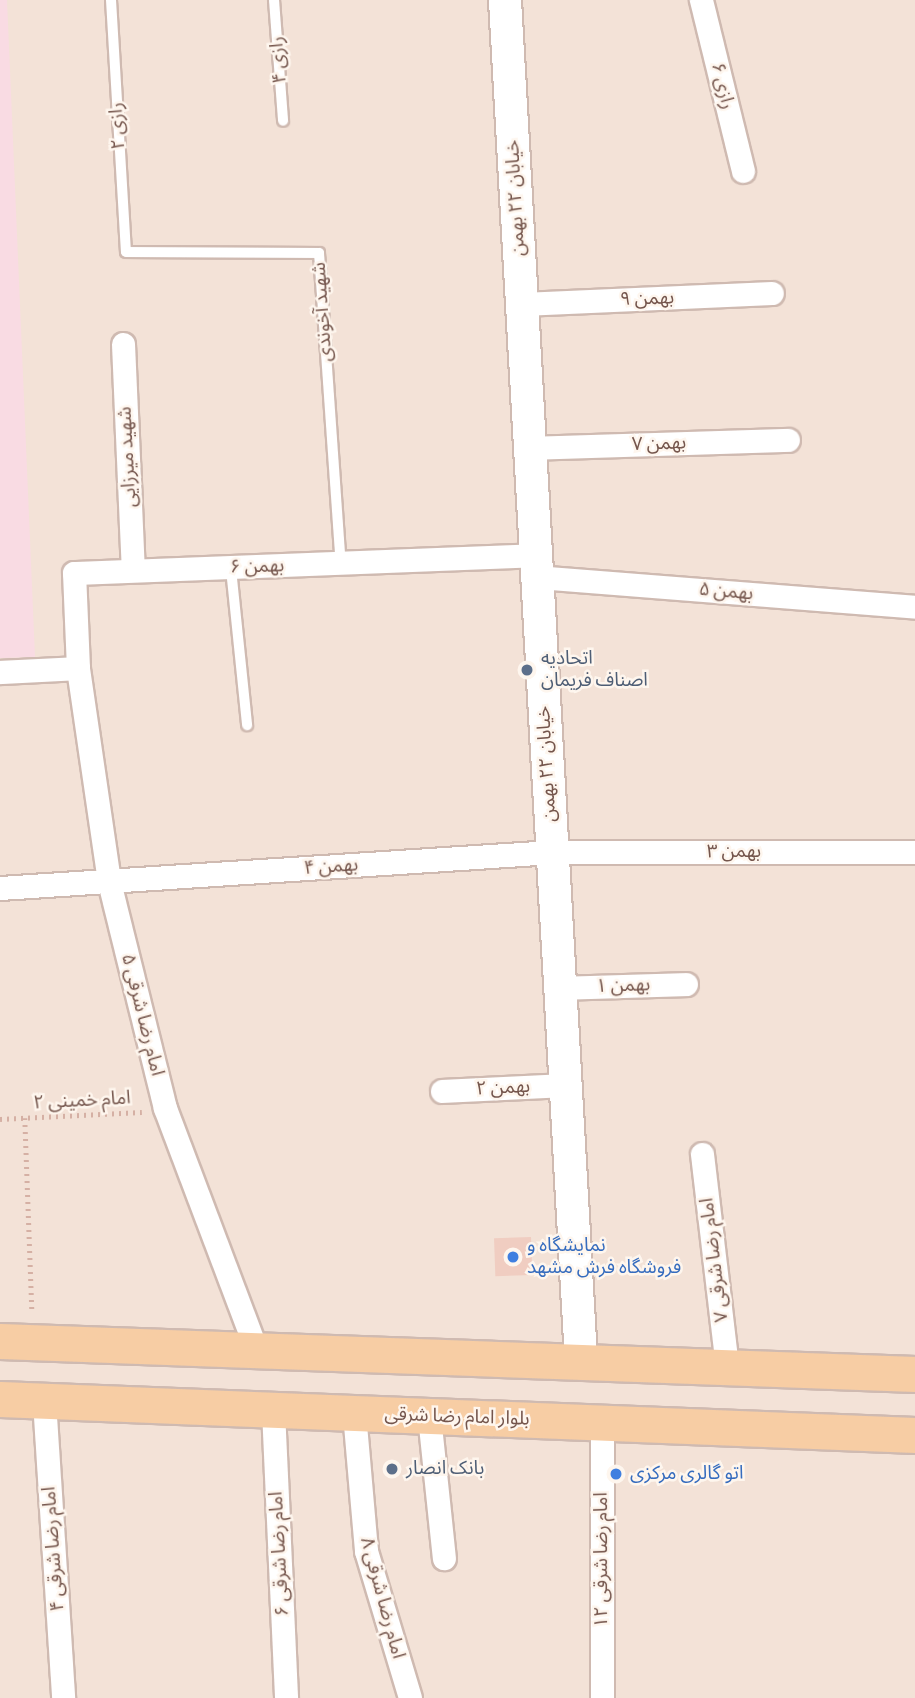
<!DOCTYPE html>
<meta charset="utf-8">
<style>
body{margin:0}
#map{position:relative;width:915px;height:1698px;overflow:hidden;background:#fbf1e8;font-family:"Source Sans 3","Noto Sans Arabic",sans-serif}
div>[style]{position:absolute}
.residential>*{inset:0;background:#f3e2d7;transform-origin:0 0}
.medical>*{inset:0;background:#f9dbe3}
.building>*{inset:0;background:#f0cdc1;transform-origin:0 0}
.path>*{height:4.5px;margin-top:-2.25px;transform-origin:0;background:repeating-linear-gradient(90deg,#d5b0a4 0 2px,transparent 0 7px)}
.roads{filter:drop-shadow(2px 0 #cfbab1) drop-shadow(-2px 0 #cfbab1) drop-shadow(0 2px #cfbab1) drop-shadow(0 -2px #cfbab1)}
.lane>*{height:10px;margin:-5px;padding:0 5px;transform-origin:5px;border-radius:5px;background:#fff}
.street>*{height:23px;margin:-11.5px;padding:0 11.5px;transform-origin:11.5px;border-radius:11.5px;background:#fff}
.secondary>*{height:32px;margin:-16px;padding:0 16px;transform-origin:16px;border-radius:16px;background:#fff}
.primary>*{height:35px;margin:-17.5px;padding:0 17.5px;transform-origin:17.5px;border-radius:17.5px;background:#f7cda4}
.dots>*{width:19px;height:19px;translate:-50% -50%;box-sizing:border-box;border:4px solid #fef6ee;border-radius:50%}
span{translate:-50% -50%;white-space:nowrap;text-align:center;line-height:1.15;-webkit-text-stroke:5px #fef6ee;paint-order:stroke}
.street-label{font-size:19px;color:#75564d}
.service-label{font-size:19px;color:#4e5e75}
.left{translate:0 -50%;text-align:left}
.shop-label{font-size:19px;color:#366cbe}
</style>
<div id="map">
<div class="residential">
<i style="left:0;top:0;width:915px;height:1698px"></i>
</div>
<div class="medical">
<i style="clip-path:polygon(0 0,7px 0,35px 657px,0 658px)"></i>
</div>
<div class="building">
<i style="left:531px;top:1237px;width:38px;height:37px;rotate:88deg"></i>
</div>
<div class="path">
<i style="left:25px;top:1118px;width:195px;rotate:87.9deg"></i>
<i style="left:0;top:1119px;width:142px;rotate:-2.8deg"></i>
</div>
<div class="roads">
<div class="lane">
<i style="left:111px;top:0;width:252px;rotate:86.6deg"></i>
<i style="left:126px;top:252px;width:193px;rotate:0.3deg"></i>
<i style="left:319px;top:253px;width:312px;rotate:86deg"></i>
<i style="left:274px;top:0;width:121px;rotate:85.7deg"></i>
<i style="left:231px;top:569px;width:157px;rotate:84.1deg"></i>
</div>
<div class="street">
<i style="left:701px;top:0;width:176px;rotate:76.2deg"></i>
<i style="left:522px;top:304px;width:250px;rotate:-2.5deg"></i>
<i style="left:123px;top:344px;width:225px;rotate:87.5deg"></i>
<i style="left:530px;top:448px;width:258px;rotate:-1.8deg"></i>
<i style="left:537px;top:577px;width:379px;rotate:4.5deg"></i>
<i style="left:0;top:672px;width:78px;rotate:-2.9deg"></i>
<i style="left:0;top:888px;width:553px;rotate:-3.73deg"></i>
<i style="left:552px;top:852px;width:363px"></i>
<i style="left:560px;top:988px;width:126px;rotate:-1.8deg"></i>
<i style="left:442px;top:1091px;width:123px;rotate:-2.8deg"></i>
<i style="left:702px;top:1154px;width:213px;rotate:83.3deg"></i>
<i style="left:256px;top:1349px;width:258px;rotate:-110.7deg"></i>
<i style="left:165px;top:1108px;width:234px;rotate:-103.9deg"></i>
<i style="left:109px;top:881px;width:215px;rotate:-98.3deg"></i>
<i style="left:78px;top:668px;width:95px;rotate:-92.4deg"></i>
<i style="left:74px;top:573px;width:462px;rotate:-2.2deg"></i>
<i style="left:44px;top:1401px;width:298px;rotate:86.3deg"></i>
<i style="left:273px;top:1410px;width:288px;rotate:87.4deg"></i>
<i style="left:354px;top:1413px;width:139px;rotate:85deg"></i>
<i style="left:366px;top:1551px;width:153px;rotate:73.3deg"></i>
<i style="left:429px;top:1416px;width:143px;rotate:84deg"></i>
<i style="left:602px;top:1423px;width:275px;rotate:90deg"></i>
</div>
<div class="secondary">
<i style="left:505px;top:0;width:1362px;rotate:86.8deg"></i>
</div>
<div class="primary">
<i style="left:0;top:1341px;width:916px;rotate:2.07deg"></i>
<i style="left:0;top:1399px;width:916px;rotate:2.25deg"></i>
</div>
</div>
<div class="dots">
<i style="left:527px;top:670px;background:#5c6f8a"></i>
<i style="left:513px;top:1257px;background:#3f7fe0"></i>
<i style="left:392px;top:1469px;background:#5c6f8a"></i>
<i style="left:616px;top:1474px;background:#3f7fe0"></i>
</div>
<div class="street-label">
<span style="left:279px;top:60px;rotate:-94deg">رازی ۴</span>
<span style="left:722px;top:86px;rotate:76deg">رازی ۶</span>
<span style="left:118px;top:126px;rotate:-93deg">رازی ۲</span>
<span style="left:516px;top:198px;rotate:-93deg">خیابان ۲۲ بهمن</span>
<span style="left:647px;top:299px;rotate:-2deg">بهمن ۹</span>
<span style="left:323px;top:312px;rotate:-94deg">شهید آخوندی</span>
<span style="left:659px;top:444px;rotate:-2deg">بهمن ۷</span>
<span style="left:128px;top:457px;rotate:-93deg">شهید میرزایی</span>
<span style="left:257px;top:567px;rotate:-2deg">بهمن ۶</span>
<span style="left:726px;top:592px;rotate:5deg">بهمن ۵</span>
<span style="left:547px;top:764px;rotate:-93deg">خیابان ۲۲ بهمن</span>
<span style="left:734px;top:852px">بهمن ۳</span>
<span style="left:331px;top:867px;rotate:-4deg">بهمن ۴</span>
<span style="left:623px;top:986px;rotate:-2deg">بهمن ۱</span>
<span style="left:142px;top:1015px;rotate:76deg">امام رضا شرقی ۵</span>
<span style="left:503px;top:1088px;rotate:-3deg">بهمن ۲</span>
<span style="left:82px;top:1101px;rotate:-3deg">امام خمینی ۲</span>
<span style="left:715px;top:1260px;rotate:-97deg">امام رضا شرقی ۷</span>
<span style="left:457px;top:1417px;rotate:2deg">بلوار امام رضا شرقی</span>
<span style="left:54px;top:1549px;rotate:-94deg">امام رضا شرقی ۴</span>
<span style="left:280px;top:1554px;rotate:-93deg">امام رضا شرقی ۶</span>
<span style="left:602px;top:1560px;rotate:-90deg">امام رضا شرقی ۱۲</span>
<span style="left:382px;top:1598px;rotate:75deg">امام رضا شرقی ۸</span>
</div>
<div class="service-label">
<span class="left" style="left:541px;top:670px">اتحادیه<br>اصناف فریمان</span>
<span class="left" style="left:406px;top:1469px">بانک انصار</span>
</div>
<div class="shop-label">
<span class="left" style="left:527px;top:1257px">نمایشگاه و<br>فروشگاه فرش مشهد</span>
<span class="left" style="left:630px;top:1474px">اتو گالری مرکزی</span>
</div>
</div>
